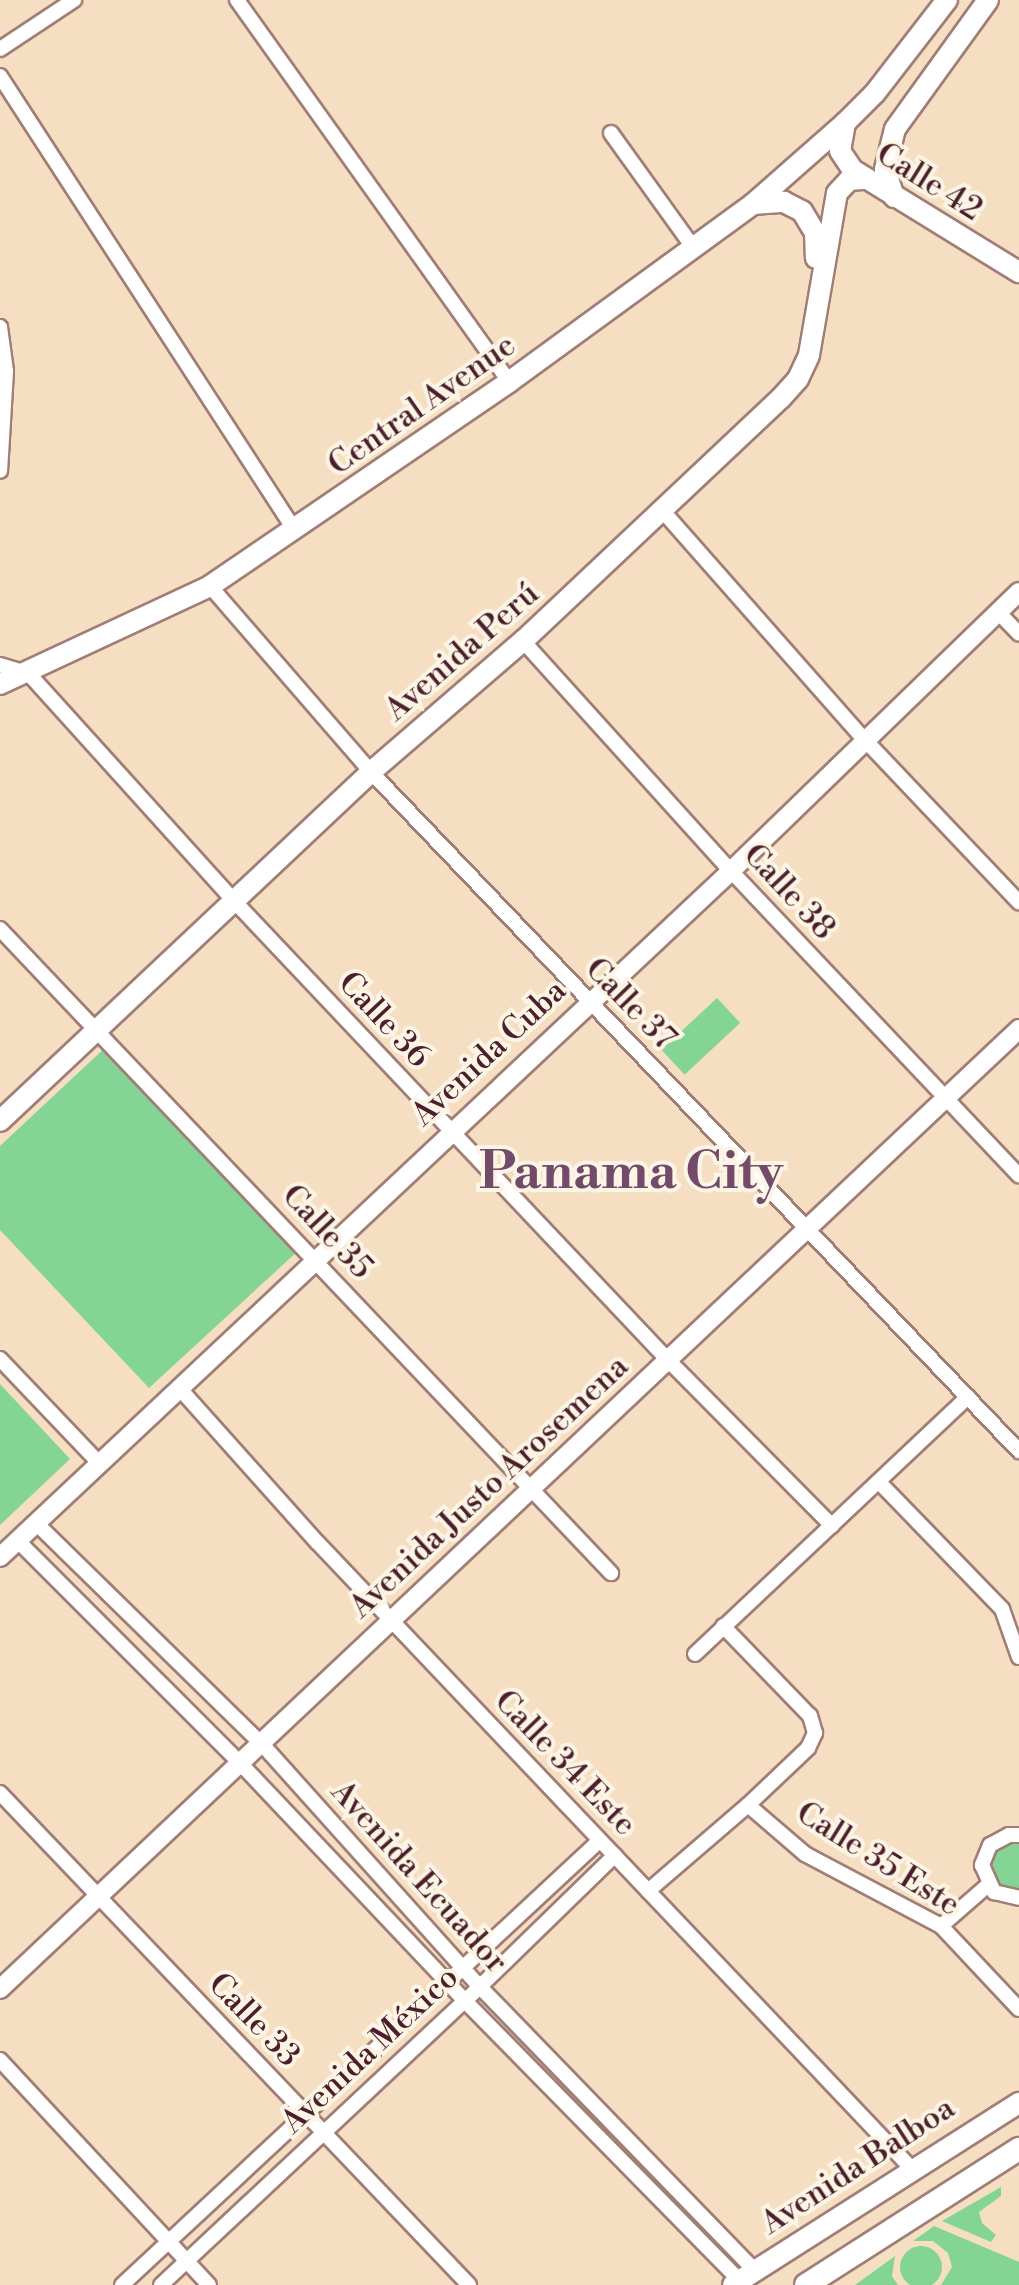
<!DOCTYPE html>
<meta charset="utf-8">
<style>
body{margin:0}
#map{position:relative;width:1019px;height:2285px;overflow:hidden;background:#f5dec2;font-family:"Libre Bodoni",serif}
div>[style]{position:absolute}
.green>*{inset:0;background:#84d595;transform-origin:0 0}
.round{border-radius:50%}
.roads{filter:drop-shadow(2px 0 #a07e76) drop-shadow(-2px 0 #a07e76) drop-shadow(0 2px #a07e76) drop-shadow(0 -2px #a07e76)}
.minor>*{height:14px;margin:-7px;padding:0 7px;transform-origin:7px;border-radius:7px;background:#fff}
.tertiary>*{height:18px;margin:-9px;padding:0 9px;transform-origin:9px;border-radius:9px;background:#fff}
.secondary>*{height:20px;margin:-10px;padding:0 10px;transform-origin:10px;border-radius:10px;background:#fff}
.trunk>*{height:22px;margin:-11px;padding:0 11px;transform-origin:11px;border-radius:11px;background:#fff}
span{translate:-50% -50%;white-space:nowrap;text-align:center;line-height:1.15;-webkit-text-stroke:8px #fcf5e5;paint-order:stroke}
.street-label{font-size:32px;color:#4a1f2b}
.town-label{font-size:52px;color:#724a6a;font-weight:700}
</style>
<div id="map">
<div class="green">
<i style="left:717px;top:998px;width:34px;height:76px;rotate:47deg"></i>
<i style="clip-path:polygon(108px 1045px,300px 1249px,149px 1388px,0 1230px,0 1146px)"></i>
<i style="clip-path:polygon(0 1384px,70px 1459px,0 1525px)"></i>
<i style="clip-path:polygon(1004px 1842px,1019px 1843px,1019px 1888px,1013px 1890px,992px 1881px,988px 1858px)"></i>
<i style="clip-path:polygon(1001px 2187px,1001px 2196px,979px 2212px,982px 2223px,996px 2235px,991px 2242px,942px 2221px)"></i>
<i style="clip-path:polygon(934px 2226px,1019px 2262px,1019px 2285px,941px 2285px,952px 2267px,948px 2253px,933px 2241px,913px 2241px)"></i>
<i class="round" style="left:900px;top:2246px;width:42px;height:42px"></i>
<i style="clip-path:polygon(895px 2256px,892px 2276px,898px 2285px,855px 2285px)"></i>
</div>
<div class="roads">
<div class="minor">
<i style="left:237px;top:0;width:469px;rotate:54.5deg"></i>
<i style="left:0;top:49px;width:89px;rotate:-33.5deg"></i>
<i style="left:0;top:76px;width:540px;rotate:57.02deg"></i>
<i style="left:611px;top:133px;width:140px;rotate:54.3deg"></i>
<i style="left:0;top:327px;width:44px;rotate:82.2deg"></i>
<i style="left:6px;top:371px;width:100px;rotate:93.4deg"></i>
<i style="left:661px;top:509px;width:308px;rotate:48.6deg"></i>
<i style="left:865px;top:740px;width:224px;rotate:46.5deg"></i>
<i style="left:210px;top:586px;width:246px;rotate:49.1deg"></i>
<i style="left:371px;top:772px;width:939px;rotate:46.34deg"></i>
<i style="left:998px;top:612px;width:30px;rotate:46deg"></i>
<i style="left:523px;top:641px;width:310px;rotate:47.9deg"></i>
<i style="left:731px;top:871px;width:419px;rotate:46.6deg"></i>
<i style="left:0;top:665px;width:30px;rotate:17deg"></i>
<i style="left:29px;top:674px;width:307px;rotate:47.9deg"></i>
<i style="left:235px;top:902px;width:630px;rotate:46.61deg"></i>
<i style="left:668px;top:1360px;width:233px;rotate:45.3deg"></i>
<i style="left:0;top:929px;width:888px;rotate:46.51deg"></i>
<i style="left:0;top:1359px;width:145px;rotate:46.4deg"></i>
<i style="left:181px;top:1390px;width:205px;rotate:48.2deg"></i>
<i style="left:318px;top:1543px;width:864px;rotate:46.5deg"></i>
<i style="left:879px;top:1482px;width:177px;rotate:45.9deg"></i>
<i style="left:1002px;top:1609px;width:51px;rotate:70.5deg"></i>
<i style="left:37px;top:1524px;width:313px;rotate:44.4deg"></i>
<i style="left:261px;top:1743px;width:328px;rotate:48.1deg"></i>
<i style="left:480px;top:1987px;width:395px;rotate:45.9deg"></i>
<i style="left:18px;top:1541px;width:314px;rotate:45deg"></i>
<i style="left:240px;top:1763px;width:328px;rotate:46.6deg"></i>
<i style="left:465px;top:2001px;width:392px;rotate:45.5deg"></i>
<i style="left:695px;top:1654px;width:375px;rotate:-43.3deg"></i>
<i style="left:0;top:1793px;width:680px;rotate:46.37deg"></i>
<i style="left:748px;top:1805px;width:75px;rotate:40.7deg"></i>
<i style="left:805px;top:1854px;width:154px;rotate:27.9deg"></i>
<i style="left:941px;top:1926px;width:114px;rotate:46.8deg"></i>
<i style="left:1019px;top:1835px;width:10px;rotate:180deg"></i>
<i style="left:1009px;top:1835px;width:21px;rotate:152deg"></i>
<i style="left:990px;top:1845px;width:22px;rotate:112deg"></i>
<i style="left:982px;top:1865px;width:30px;rotate:66deg"></i>
<i style="left:994px;top:1892px;width:26px;rotate:13deg"></i>
<i style="left:648px;top:1891px;width:132px;rotate:-40.7deg"></i>
<i style="left:748px;top:1805px;width:83px;rotate:-43.5deg"></i>
<i style="left:808px;top:1748px;width:17px;rotate:-65deg"></i>
<i style="left:815px;top:1733px;width:18px;rotate:-106deg"></i>
<i style="left:810px;top:1716px;width:125px;rotate:-134deg"></i>
<i style="left:941px;top:1926px;width:62px;rotate:-41.1deg"></i>
<i style="left:0;top:2060px;width:307px;rotate:47.1deg"></i>
<i style="left:122px;top:2285px;width:652px;rotate:-42.95deg"></i>
<i style="left:161px;top:2285px;width:416px;rotate:-43.1deg"></i>
<i style="left:465px;top:2001px;width:209px;rotate:-44.2deg"></i>
</div>
<div class="tertiary">
<i style="left:0;top:1557px;width:1002px;rotate:-43.18deg"></i>
<i style="left:731px;top:871px;width:401px;rotate:-44.1deg"></i>
<i style="left:0;top:1989px;width:1400px;rotate:-43.29deg"></i>
</div>
<div class="secondary">
<i style="left:845px;top:123px;width:28px;rotate:100deg"></i>
<i style="left:840px;top:151px;width:23px;rotate:56deg"></i>
<i style="left:853px;top:170px;width:195px;rotate:31.6deg"></i>
<i style="left:894px;top:197px;width:29px;rotate:-108deg"></i>
<i style="left:885px;top:169px;width:41px;rotate:-76deg"></i>
<i style="left:895px;top:129px;width:159px;rotate:-54.2deg"></i>
<i style="left:753px;top:204px;width:31px;rotate:-4deg"></i>
<i style="left:784px;top:202px;width:20px;rotate:27deg"></i>
<i style="left:802px;top:211px;width:26px;rotate:59deg"></i>
<i style="left:815px;top:233px;width:25px;rotate:88deg"></i>
<i style="left:0;top:684px;width:232px;rotate:-25deg"></i>
<i style="left:210px;top:586px;width:362px;rotate:-34.3deg"></i>
<i style="left:509px;top:382px;width:302px;rotate:-36.1deg"></i>
<i style="left:753px;top:204px;width:123px;rotate:-41.4deg"></i>
<i style="left:845px;top:123px;width:42px;rotate:-45deg"></i>
<i style="left:875px;top:93px;width:118px;rotate:-52.3deg"></i>
<i style="left:0;top:1121px;width:509px;rotate:-43.25deg"></i>
<i style="left:371px;top:772px;width:201px;rotate:-40.8deg"></i>
<i style="left:523px;top:641px;width:354px;rotate:-43.3deg"></i>
<i style="left:781px;top:398px;width:25px;rotate:-48deg"></i>
<i style="left:798px;top:379px;width:26px;rotate:-65deg"></i>
<i style="left:809px;top:355px;width:164px;rotate:-80.2deg"></i>
<i style="left:837px;top:193px;width:18px;rotate:-47deg"></i>
<i style="left:849px;top:180px;width:14px;rotate:-4deg"></i>
<i style="left:733px;top:2285px;width:339px;rotate:-32.5deg"></i>
</div>
<div class="trunk">
<i style="left:806px;top:2285px;width:253px;rotate:-32.6deg"></i>
</div>
</div>
<div class="street-label">
<span style="left:929px;top:182px;rotate:32deg">Calle 42</span>
<span style="left:422px;top:405px;rotate:-35deg">Central Avenue</span>
<span style="left:462px;top:652px;rotate:-41deg">Avenida Perú</span>
<span style="left:789px;top:892px;rotate:47deg">Calle 38</span>
<span style="left:630px;top:1004px;rotate:46deg">Calle 37</span>
<span style="left:384px;top:1020px;rotate:47deg">Calle 36</span>
<span style="left:489px;top:1053px;rotate:-43deg">Avenida Cuba</span>
<span style="left:327px;top:1232px;rotate:47deg">Calle 35</span>
<span style="left:489px;top:1487px;rotate:-43deg">Avenida Justo Arosemena</span>
<span style="left:565px;top:1763px;rotate:46deg">Calle 34 Este</span>
<span style="left:878px;top:1859px;rotate:32deg">Calle 35 Este</span>
<span style="left:419px;top:1877px;rotate:48deg">Avenida Ecuador</span>
<span style="left:254px;top:2020px;rotate:46deg">Calle 33</span>
<span style="left:370px;top:2050px;rotate:-43deg">Avenida México</span>
<span style="left:858px;top:2166px;rotate:-33deg">Avenida Balboa</span>
</div>
<div class="town-label">
<span style="left:631px;top:1173px">Panama City</span>
</div>
</div>
